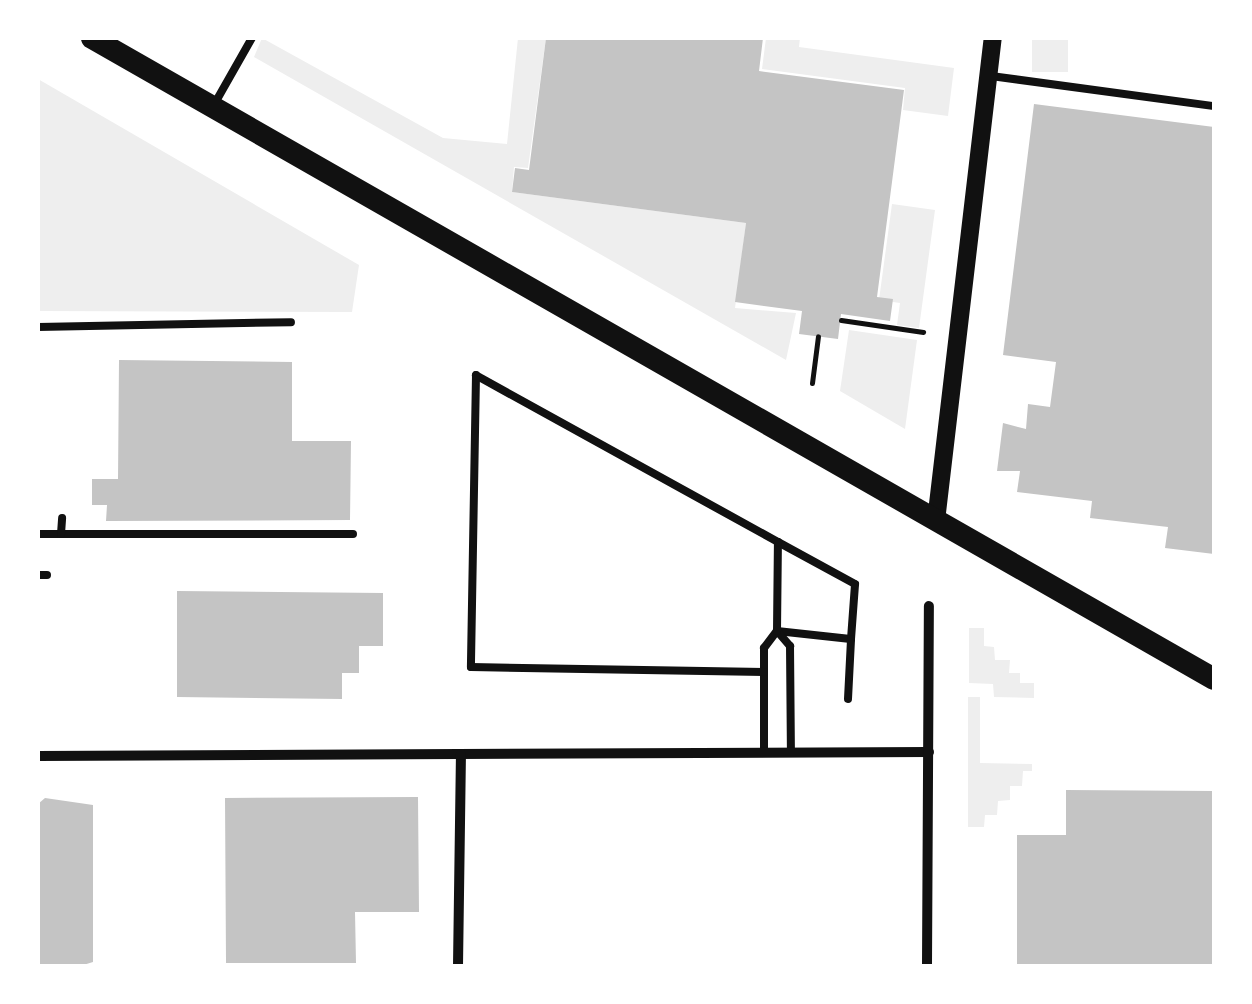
<!DOCTYPE html>
<style>
body{margin:0}
#map{position:relative;width:1252px;height:1004px;overflow:hidden;background:#fff;font-family:Commissioner,sans-serif}
div>[style]{position:absolute}
.green>*{inset:0;background:#eee;transform-origin:0 0}
.building>*{inset:0;background:#c4c4c4}
.path>*{height:5px;margin:-2.5px;padding:0 2.5px;transform-origin:2.5px;border-radius:2.5px;background:#111}
.service>*{height:8px;margin:-4px;padding:0 4px;transform-origin:4px;border-radius:4px;background:#111}
.minor>*{height:10px;margin:-5px;padding:0 5px;transform-origin:5px;border-radius:5px;background:#111}
.tertiary>*{height:18px;margin:-9px;padding:0 9px;transform-origin:9px;border-radius:9px;background:#111}
.primary>*{height:22px;margin:-11px;padding:0 11px;transform-origin:11px;border-radius:11px;background:#111}
span{translate:-50% -50%;white-space:nowrap;text-align:center;line-height:1.15;-webkit-text-stroke:8px #fff;paint-order:stroke}
.frame{position:absolute;inset:0;border:40px solid #fff;pointer-events:none}
</style>
<div id="map">
<div class="green">
<i style="clip-path:polygon(262px 38px,443px 138px,507px 144px,518px 38px,546px 38px,528px 168px,514px 167px,512px 192px,746px 223px,735px 308px,796px 313px,786px 360px,254px 57px)"></i>
<i style="clip-path:polygon(766px 38px,800px 38px,799px 47px,954px 68px,948px 116px,903px 110px,905px 88px,762px 69px)"></i>
<i style="left:1032px;top:38px;width:36px;height:34px"></i>
<i style="clip-path:polygon(38px 79px,359px 265px,352px 312px,38px 311px)"></i>
<i style="clip-path:polygon(892px 204px,935px 210px,919px 328px,897px 325px,900px 303px,879px 300px)"></i>
<i style="clip-path:polygon(849px 330px,917px 340px,905px 429px,840px 391px)"></i>
<i style="clip-path:polygon(969px 628px,984px 628px,984px 646px,994px 647px,995px 660px,1010px 660px,1009px 673px,1020px 673px,1020px 683px,1034px 683px,1034px 698px,994px 697px,993px 684px,969px 683px)"></i>
<i style="clip-path:polygon(968px 697px,980px 697px,980px 763px,1032px 764px,1032px 771px,1023px 771px,1022px 786px,1010px 786px,1010px 800px,998px 801px,997px 815px,985px 815px,984px 827px,968px 827px)"></i>
</div>
<div class="building">
<i style="clip-path:polygon(546px 38px,763px 38px,759px 71px,904px 90px,877px 297px,893px 299px,890px 321px,841px 314px,838px 339px,799px 334px,802px 311px,735px 302px,746px 223px,512px 192px,515px 168px,529px 170px)"></i>
<i style="clip-path:polygon(1034px 104px,1214px 127px,1214px 554px,1165px 548px,1168px 527px,1090px 518px,1092px 501px,1017px 492px,1020px 471px,997px 471px,1003px 423px,1026px 429px,1028px 404px,1050px 407px,1056px 362px,1003px 355px)"></i>
<i style="clip-path:polygon(119px 360px,292px 362px,292px 441px,351px 441px,350px 520px,106px 521px,107px 505px,92px 505px,92px 479px,118px 479px)"></i>
<i style="clip-path:polygon(177px 591px,383px 593px,383px 646px,359px 646px,359px 673px,342px 673px,342px 699px,177px 697px)"></i>
<i style="clip-path:polygon(1066px 790px,1214px 791px,1214px 966px,1017px 966px,1017px 835px,1066px 835px)"></i>
<i style="clip-path:polygon(418px 797px,419px 912px,355px 912px,356px 963px,226px 963px,225px 798px)"></i>
<i style="clip-path:polygon(45px 798px,93px 805px,93px 962px,80px 966px,38px 966px,38px 804px)"></i>
</div>
<div class="path">
<i style="left:841px;top:320px;width:83px;rotate:8.3deg"></i>
<i style="left:812px;top:383px;width:47px;rotate:-82.7deg"></i>
</div>
<div class="service">
<i style="left:991px;top:76px;width:225px;rotate:7.7deg"></i>
<i style="left:215px;top:103px;width:75px;rotate:-60.4deg"></i>
<i style="left:38px;top:327px;width:253px;rotate:-1.1deg"></i>
<i style="left:38px;top:534px;width:315px"></i>
<i style="left:61px;top:534px;width:16px;rotate:-86deg"></i>
<i style="left:38px;top:575px;width:9px"></i>
<i style="left:777px;top:631px;width:74px;rotate:6.2deg"></i>
<i style="left:851px;top:639px;width:55px;rotate:-85.8deg"></i>
<i style="left:855px;top:584px;width:88px;rotate:-151.4deg"></i>
<i style="left:777px;top:631px;width:20px;rotate:49deg"></i>
<i style="left:790px;top:646px;width:106px;rotate:89.5deg"></i>
<i style="left:848px;top:699px;width:60px;rotate:-87.1deg"></i>
<i style="left:764px;top:752px;width:104px;rotate:-90deg"></i>
<i style="left:764px;top:648px;width:21px;rotate:-53deg"></i>
<i style="left:777px;top:631px;width:89px;rotate:-89.4deg"></i>
<i style="left:778px;top:542px;width:345px;rotate:-151.1deg"></i>
<i style="left:476px;top:375px;width:292px;rotate:91deg"></i>
<i style="left:471px;top:667px;width:293px;rotate:1deg"></i>
</div>
<div class="minor">
<i style="left:38px;top:756px;width:891px;rotate:-0.26deg"></i>
<i style="left:458px;top:966px;width:212px;rotate:-89.2deg"></i>
<i style="left:927px;top:966px;width:360px;rotate:-89.7deg"></i>
</div>
<div class="tertiary">
<i style="left:936px;top:521px;width:486px;rotate:-83.3deg"></i>
</div>
<div class="primary">
<i style="left:92px;top:38px;width:1292px;rotate:29.74deg"></i>
</div>
<div class="frame"></div>
</div>
